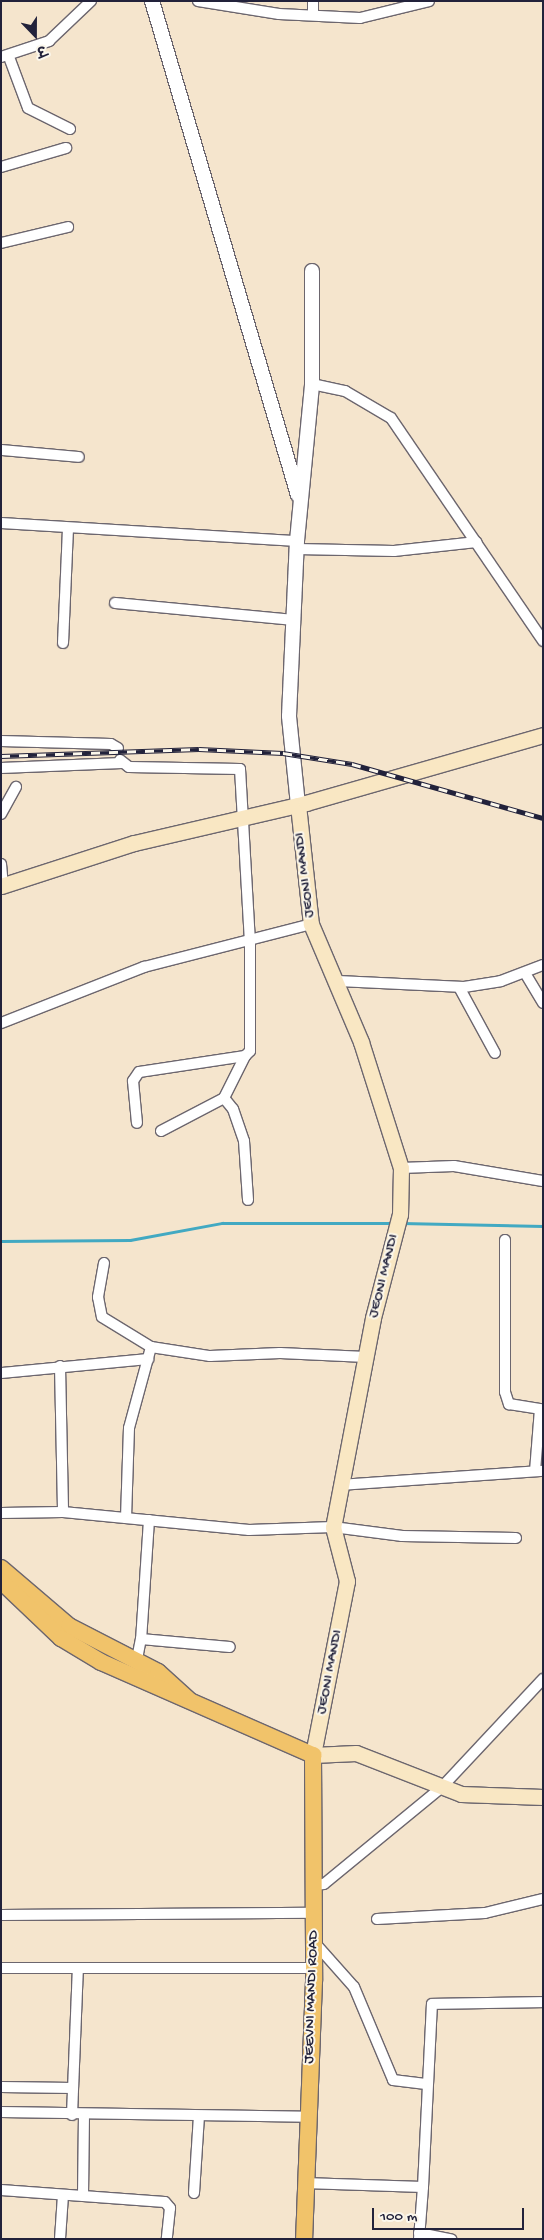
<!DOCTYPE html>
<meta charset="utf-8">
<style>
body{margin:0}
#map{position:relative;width:544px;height:2240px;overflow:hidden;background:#f5e5cd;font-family:"Gochi Hand","Playpen Sans Deva",sans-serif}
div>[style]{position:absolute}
.stream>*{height:3px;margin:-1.5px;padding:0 1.5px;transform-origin:1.5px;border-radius:1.5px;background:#42a9c2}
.roads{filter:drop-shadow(1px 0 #6c666e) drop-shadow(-1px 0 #6c666e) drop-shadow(0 1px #6c666e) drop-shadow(0 -1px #6c666e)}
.minor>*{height:10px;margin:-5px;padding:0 5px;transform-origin:5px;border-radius:5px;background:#fff}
.tertiary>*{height:14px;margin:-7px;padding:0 7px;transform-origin:7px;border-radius:7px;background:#fff}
.secondary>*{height:15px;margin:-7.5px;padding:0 7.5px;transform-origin:7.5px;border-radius:7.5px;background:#f9e7c3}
.primary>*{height:16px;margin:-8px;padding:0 8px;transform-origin:8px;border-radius:8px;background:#f1c36a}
.rail>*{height:5px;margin-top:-2.5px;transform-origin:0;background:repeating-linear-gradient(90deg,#fbf7ec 0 9px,#22223b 0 18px);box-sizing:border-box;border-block:1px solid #22223b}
span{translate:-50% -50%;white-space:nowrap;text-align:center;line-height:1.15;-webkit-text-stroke:4px #fbf7ec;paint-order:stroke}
.street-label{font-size:15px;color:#22223b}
.frame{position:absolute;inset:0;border:2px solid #22223b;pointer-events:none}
.north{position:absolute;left:10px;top:10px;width:50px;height:50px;-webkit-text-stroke:4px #fbf7ec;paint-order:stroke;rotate:158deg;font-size:14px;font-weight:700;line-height:20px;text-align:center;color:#22223b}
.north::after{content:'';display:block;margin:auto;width:18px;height:22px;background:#22223b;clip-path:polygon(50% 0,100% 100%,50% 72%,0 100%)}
.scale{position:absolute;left:372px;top:2208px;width:152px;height:22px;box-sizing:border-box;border:2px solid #22223b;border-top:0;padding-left:6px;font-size:15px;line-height:18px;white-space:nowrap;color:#22223b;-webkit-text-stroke:4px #fbf7ec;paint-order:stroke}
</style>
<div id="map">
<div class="stream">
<i style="left:401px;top:1223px;width:142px;rotate:1.2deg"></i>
<i style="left:1px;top:1241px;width:129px;rotate:-0.4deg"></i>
<i style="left:130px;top:1240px;width:94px;rotate:-10.5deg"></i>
<i style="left:222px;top:1223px;width:170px"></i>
</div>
<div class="roads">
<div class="minor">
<i style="left:198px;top:1px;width:82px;rotate:9.1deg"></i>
<i style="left:279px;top:14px;width:81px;rotate:2.8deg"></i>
<i style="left:360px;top:18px;width:71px;rotate:-13.8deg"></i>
<i style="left:313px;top:15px;width:14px;rotate:-90deg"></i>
<i style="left:1px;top:57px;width:51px;rotate:-18.4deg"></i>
<i style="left:49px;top:41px;width:58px;rotate:-43.6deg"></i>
<i style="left:9px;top:57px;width:54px;rotate:69.6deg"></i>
<i style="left:28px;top:108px;width:47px;rotate:26.6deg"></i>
<i style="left:1px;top:167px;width:68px;rotate:-16.3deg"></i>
<i style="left:1px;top:243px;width:69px;rotate:-13.4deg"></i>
<i style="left:312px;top:384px;width:34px;rotate:12deg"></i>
<i style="left:345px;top:391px;width:53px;rotate:30.4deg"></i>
<i style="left:391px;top:418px;width:270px;rotate:55.7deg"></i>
<i style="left:1px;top:450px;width:78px;rotate:5.1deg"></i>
<i style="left:1px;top:523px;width:297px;rotate:3.5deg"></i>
<i style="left:297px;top:549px;width:97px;rotate:1.2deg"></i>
<i style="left:394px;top:551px;width:83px;rotate:-6.2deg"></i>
<i style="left:115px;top:603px;width:180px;rotate:5.4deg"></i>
<i style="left:63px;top:643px;width:115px;rotate:-87.5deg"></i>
<i style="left:1px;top:741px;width:110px;rotate:1.6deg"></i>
<i style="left:111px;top:744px;width:8px;rotate:30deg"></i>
<i style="left:120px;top:760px;width:11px;rotate:38deg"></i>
<i style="left:129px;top:767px;width:111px;rotate:1deg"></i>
<i style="left:240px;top:769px;width:172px;rotate:86.7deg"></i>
<i style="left:250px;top:941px;width:110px;rotate:90deg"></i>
<i style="left:250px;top:1051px;width:7px;rotate:135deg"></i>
<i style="left:245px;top:1056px;width:107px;rotate:171.4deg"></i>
<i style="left:139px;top:1072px;width:11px;rotate:124deg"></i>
<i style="left:133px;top:1081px;width:42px;rotate:84.6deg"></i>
<i style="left:1px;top:768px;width:121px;rotate:-2.4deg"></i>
<i style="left:1px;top:814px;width:31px;rotate:-61deg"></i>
<i style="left:1px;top:864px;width:21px;rotate:85deg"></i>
<i style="left:525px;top:973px;width:35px;rotate:59deg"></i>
<i style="left:338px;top:981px;width:126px;rotate:2.7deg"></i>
<i style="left:464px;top:987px;width:37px;rotate:-9deg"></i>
<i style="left:501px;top:981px;width:45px;rotate:-20.9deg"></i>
<i style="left:459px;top:987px;width:75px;rotate:61.4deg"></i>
<i style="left:1px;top:1023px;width:154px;rotate:-21.4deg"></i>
<i style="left:144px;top:967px;width:172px;rotate:-14.4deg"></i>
<i style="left:224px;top:1098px;width:14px;rotate:51deg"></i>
<i style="left:233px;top:1109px;width:34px;rotate:71deg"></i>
<i style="left:244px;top:1141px;width:59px;rotate:86.1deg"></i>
<i style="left:161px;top:1131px;width:71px;rotate:-27.6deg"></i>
<i style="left:224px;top:1098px;width:47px;rotate:-63.4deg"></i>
<i style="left:401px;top:1168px;width:53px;rotate:-2.2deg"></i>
<i style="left:454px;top:1166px;width:90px;rotate:9.6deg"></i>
<i style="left:505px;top:1240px;width:152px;rotate:90deg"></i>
<i style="left:505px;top:1392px;width:13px;rotate:72deg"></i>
<i style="left:509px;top:1404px;width:31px;rotate:9deg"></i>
<i style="left:540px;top:1409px;width:62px;rotate:94.6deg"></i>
<i style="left:104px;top:1263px;width:35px;rotate:100deg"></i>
<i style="left:98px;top:1297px;width:20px;rotate:79deg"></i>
<i style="left:102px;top:1317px;width:57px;rotate:31.5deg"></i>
<i style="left:151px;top:1347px;width:60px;rotate:8.7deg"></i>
<i style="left:210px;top:1356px;width:70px;rotate:-2.5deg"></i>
<i style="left:280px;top:1353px;width:86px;rotate:2.7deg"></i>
<i style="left:60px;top:1366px;width:146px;rotate:88.8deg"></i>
<i style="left:1px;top:1373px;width:148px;rotate:-5.4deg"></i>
<i style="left:341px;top:1485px;width:202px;rotate:-4deg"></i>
<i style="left:1px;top:1513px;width:62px;rotate:-0.9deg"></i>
<i style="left:63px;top:1512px;width:187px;rotate:5.5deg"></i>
<i style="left:249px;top:1530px;width:84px;rotate:-2deg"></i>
<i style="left:333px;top:1527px;width:70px;rotate:7.4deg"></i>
<i style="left:402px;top:1536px;width:114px;rotate:1deg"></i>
<i style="left:126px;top:1518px;width:90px;rotate:-88.1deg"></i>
<i style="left:129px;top:1428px;width:84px;rotate:-74.8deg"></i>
<i style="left:149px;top:1520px;width:119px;rotate:93.8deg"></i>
<i style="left:141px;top:1639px;width:89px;rotate:5.1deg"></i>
<i style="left:137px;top:1659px;width:20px;rotate:-79deg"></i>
<i style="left:314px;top:1885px;width:10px;rotate:-6deg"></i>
<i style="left:324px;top:1884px;width:153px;rotate:-39.4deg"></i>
<i style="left:442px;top:1787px;width:148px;rotate:-46.9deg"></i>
<i style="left:1px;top:1915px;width:313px;rotate:-0.4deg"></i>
<i style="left:377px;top:1919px;width:108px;rotate:-3.2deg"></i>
<i style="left:485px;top:1913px;width:60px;rotate:-13.6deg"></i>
<i style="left:314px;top:1942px;width:60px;rotate:48.4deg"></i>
<i style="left:354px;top:1987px;width:101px;rotate:67.2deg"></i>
<i style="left:393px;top:2080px;width:33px;rotate:7deg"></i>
<i style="left:1px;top:1968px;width:313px"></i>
<i style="left:1px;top:2087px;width:72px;rotate:0.8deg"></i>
<i style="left:1px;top:2112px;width:307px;rotate:0.9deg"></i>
<i style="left:72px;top:2115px;width:147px;rotate:-87.7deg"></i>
<i style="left:304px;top:2183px;width:119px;rotate:1.9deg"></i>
<i style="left:423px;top:2187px;width:52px;rotate:94.4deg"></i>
<i style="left:423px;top:2187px;width:183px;rotate:-87.2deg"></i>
<i style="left:432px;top:2004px;width:111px;rotate:-1deg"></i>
<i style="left:1px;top:2190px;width:164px;rotate:4.2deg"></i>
<i style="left:165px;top:2202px;width:8px;rotate:50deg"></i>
<i style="left:170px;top:2208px;width:31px;rotate:96deg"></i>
<i style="left:194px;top:2193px;width:77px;rotate:-86.3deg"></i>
<i style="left:83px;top:2196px;width:81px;rotate:-89.3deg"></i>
<i style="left:419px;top:2233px;width:33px;rotate:11deg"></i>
<i style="left:60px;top:2239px;width:44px;rotate:-86.1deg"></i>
</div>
<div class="tertiary">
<i style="left:152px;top:1px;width:515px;rotate:73.54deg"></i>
<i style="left:298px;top:805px;width:89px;rotate:-95.8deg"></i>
<i style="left:289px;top:716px;width:175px;rotate:-87.4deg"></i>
<i style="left:297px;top:541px;width:158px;rotate:-84.5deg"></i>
<i style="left:312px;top:384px;width:113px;rotate:-90deg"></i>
</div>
<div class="secondary">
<i style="left:298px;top:805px;width:120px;rotate:83.8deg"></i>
<i style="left:311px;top:924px;width:128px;rotate:67deg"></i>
<i style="left:361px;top:1042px;width:132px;rotate:72.4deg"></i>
<i style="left:401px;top:1168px;width:46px;rotate:91.2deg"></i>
<i style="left:400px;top:1214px;width:107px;rotate:104.6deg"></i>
<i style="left:373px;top:1318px;width:213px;rotate:100.8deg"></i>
<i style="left:333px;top:1527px;width:56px;rotate:75.5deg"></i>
<i style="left:347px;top:1581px;width:177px;rotate:101.1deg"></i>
<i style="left:313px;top:1755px;width:43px;rotate:-2.7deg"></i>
<i style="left:356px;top:1753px;width:113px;rotate:21.3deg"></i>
<i style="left:461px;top:1794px;width:82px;rotate:2.1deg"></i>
<i style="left:1px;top:886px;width:140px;rotate:-17.9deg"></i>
<i style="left:134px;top:843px;width:177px;rotate:-13.1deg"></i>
<i style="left:306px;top:803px;width:247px;rotate:-16deg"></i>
</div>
<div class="primary">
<i style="left:1px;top:1568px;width:89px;rotate:40.5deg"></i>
<i style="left:69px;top:1626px;width:100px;rotate:27.3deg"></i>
<i style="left:158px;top:1672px;width:42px;rotate:42.1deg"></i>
<i style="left:1px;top:1581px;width:83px;rotate:43.5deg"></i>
<i style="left:61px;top:1638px;width:47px;rotate:31deg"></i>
<i style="left:101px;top:1662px;width:232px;rotate:23.7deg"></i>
<i style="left:313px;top:1755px;width:226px;rotate:89.7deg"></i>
<i style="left:314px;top:1981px;width:258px;rotate:92.2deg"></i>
</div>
</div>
<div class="rail">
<i style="left:1px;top:756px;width:198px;rotate:-2deg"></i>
<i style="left:199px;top:749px;width:84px;rotate:2.7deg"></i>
<i style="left:283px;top:753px;width:70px;rotate:9.1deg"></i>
<i style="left:352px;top:764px;width:198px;rotate:15.8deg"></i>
</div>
<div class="street-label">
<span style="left:305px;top:875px;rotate:-97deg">JEONI MANDI</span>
<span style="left:384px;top:1276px;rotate:-76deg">JEONI MANDI</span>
<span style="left:330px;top:1672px;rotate:-79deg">JEONI MANDI</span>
<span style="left:312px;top:1997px;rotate:-88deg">JEEVNI MANDI ROAD</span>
</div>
<div class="frame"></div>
<div class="north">उ</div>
<div class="scale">100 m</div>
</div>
